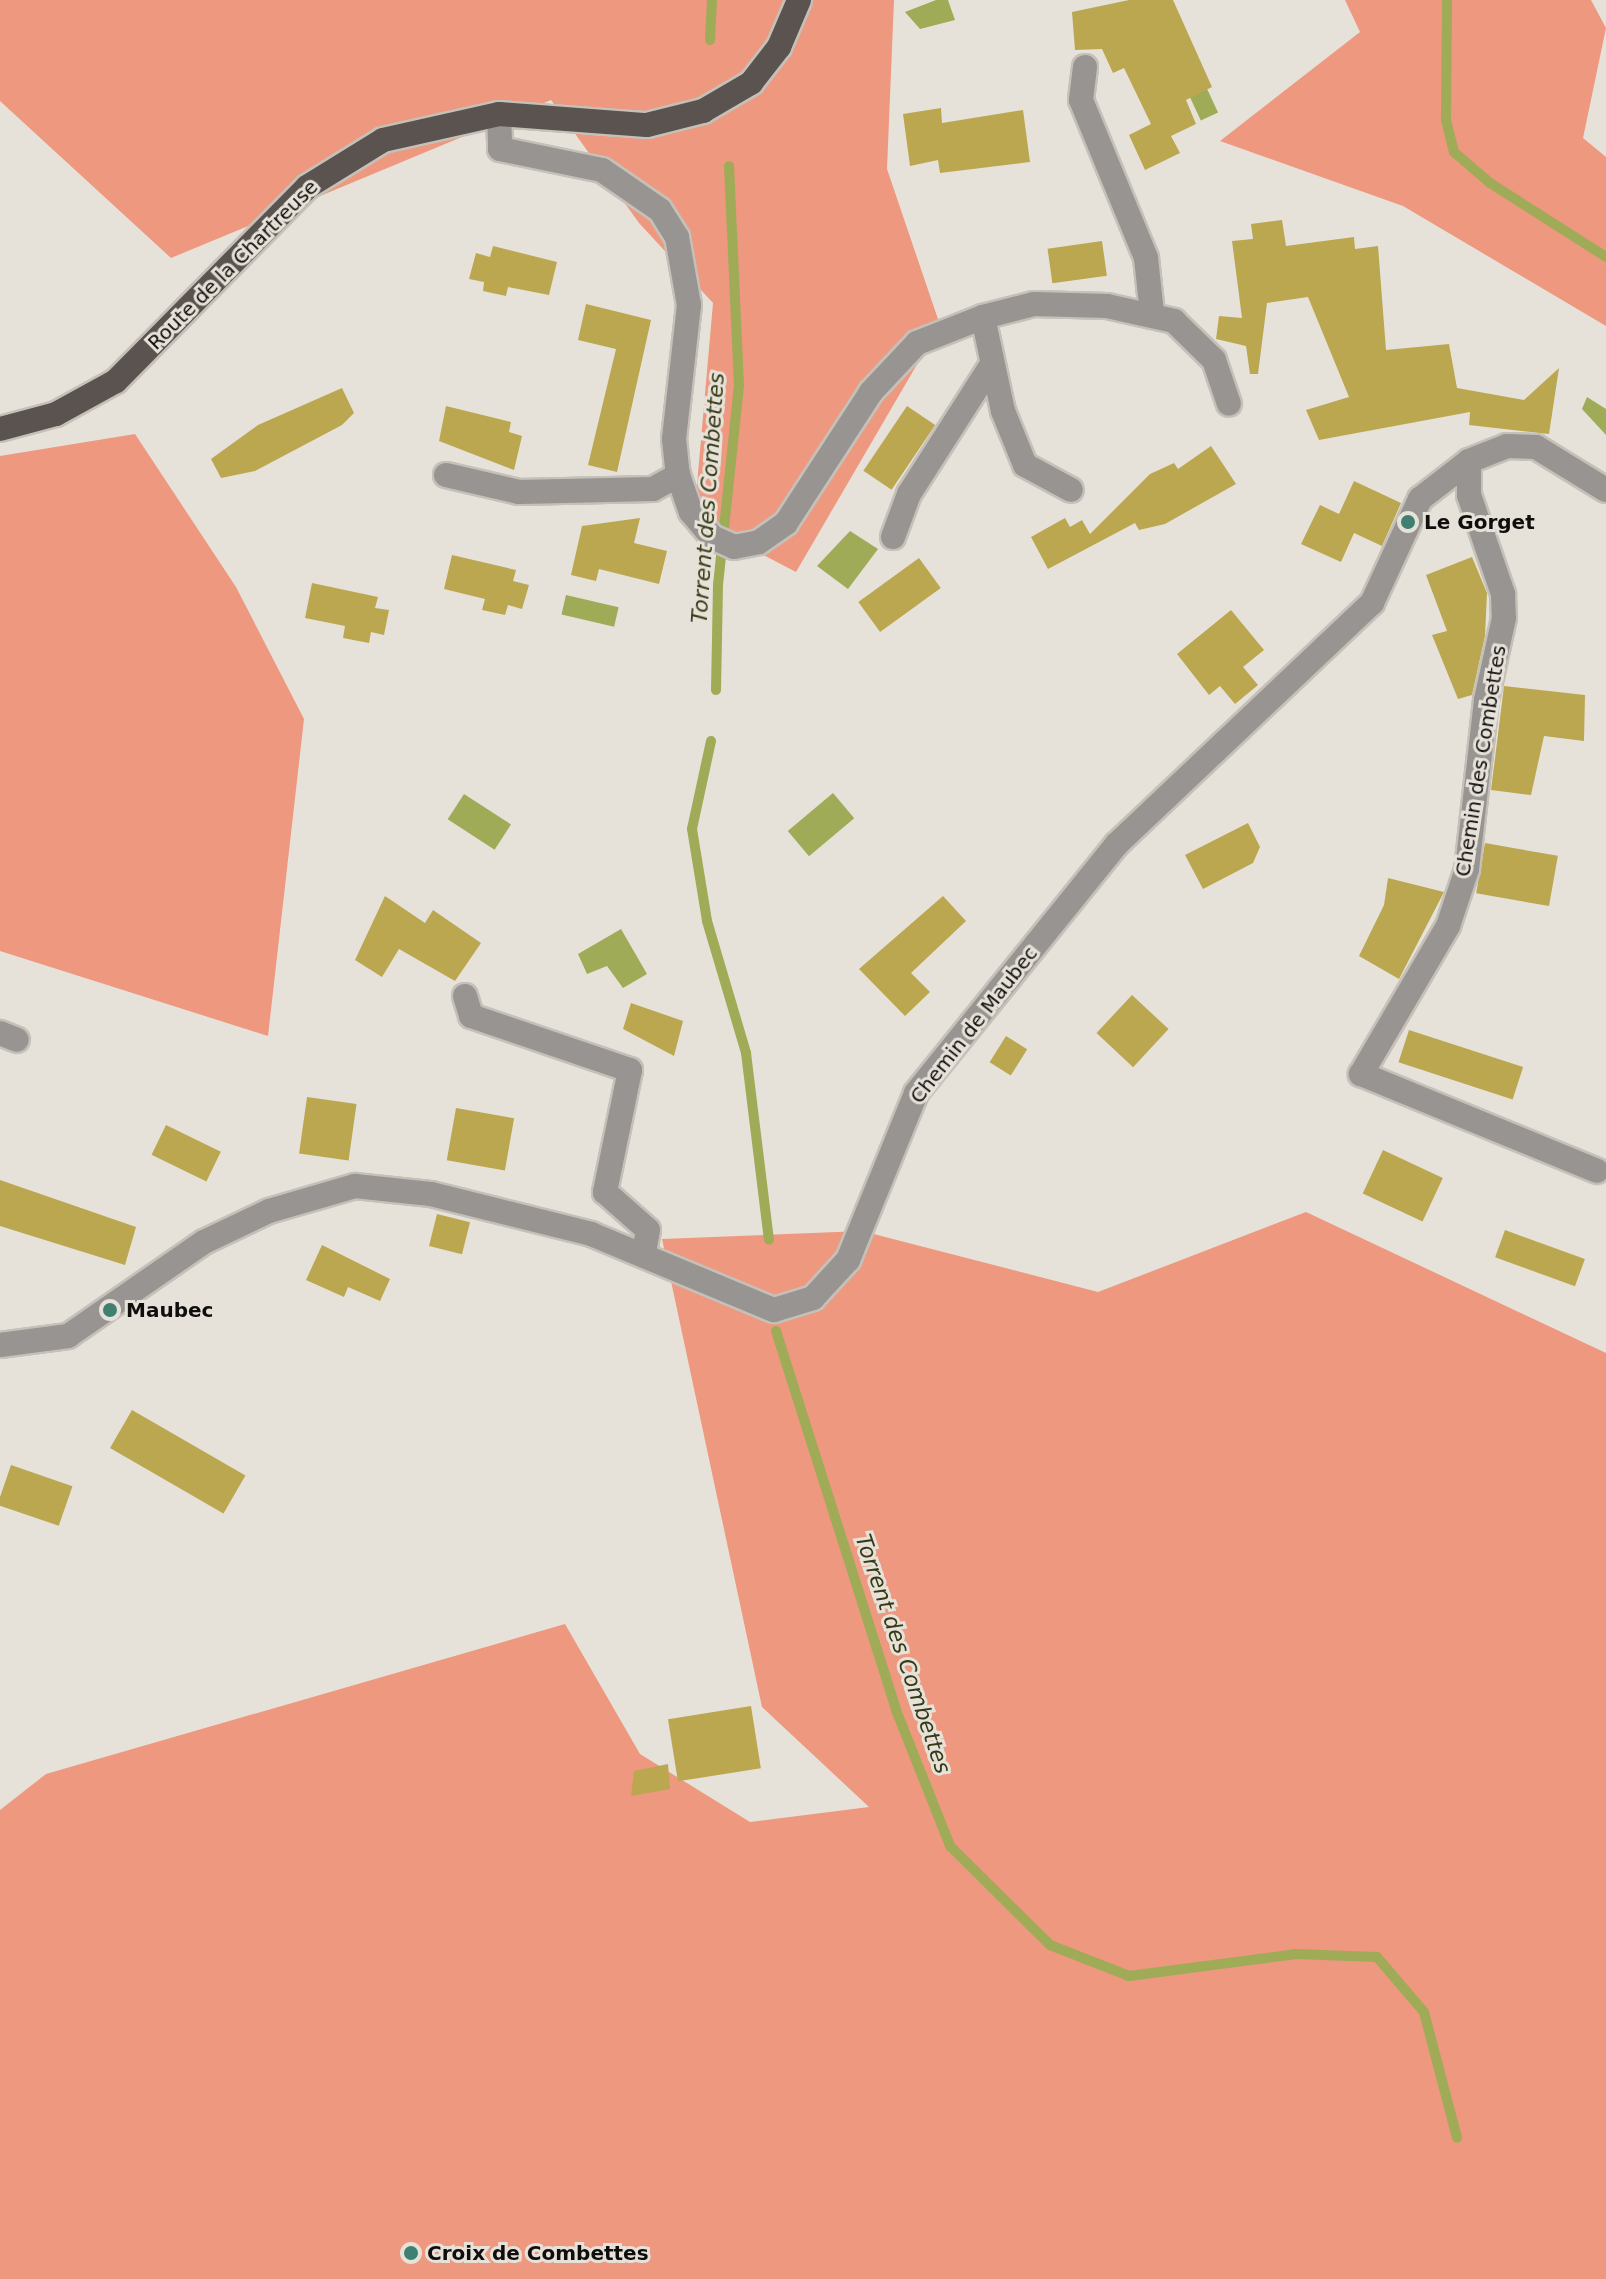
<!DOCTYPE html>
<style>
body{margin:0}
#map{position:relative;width:1606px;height:2279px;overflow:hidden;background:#e7e2d9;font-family:"DejaVu Sans",sans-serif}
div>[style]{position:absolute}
.forest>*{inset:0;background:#ed987f}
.water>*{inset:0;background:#9fab57;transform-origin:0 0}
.stream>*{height:10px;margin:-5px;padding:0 5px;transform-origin:5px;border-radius:5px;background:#9fab57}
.building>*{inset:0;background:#bba750;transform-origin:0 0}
.roads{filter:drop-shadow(2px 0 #c5c0b8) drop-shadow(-2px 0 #c5c0b8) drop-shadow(0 2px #c5c0b8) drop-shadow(0 -2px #c5c0b8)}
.minor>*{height:24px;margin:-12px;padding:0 12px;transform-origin:12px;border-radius:12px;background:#979491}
.major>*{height:24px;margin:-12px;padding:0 12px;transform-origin:12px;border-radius:12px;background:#5a534f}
.dots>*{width:22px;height:22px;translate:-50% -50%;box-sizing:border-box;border:4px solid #e7e2d9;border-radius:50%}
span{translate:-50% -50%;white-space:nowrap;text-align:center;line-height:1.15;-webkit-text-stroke:6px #e7e2d9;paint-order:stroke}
.street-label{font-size:20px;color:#100e0c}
.poi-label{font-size:20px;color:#100e0c;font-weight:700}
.left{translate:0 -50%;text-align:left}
.water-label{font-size:22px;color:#353a16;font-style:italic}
</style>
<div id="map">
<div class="forest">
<i style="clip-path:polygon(0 0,894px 0,887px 169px,940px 325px,796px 572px,694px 519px,713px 303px,639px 223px,551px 100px,171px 258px,0 101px)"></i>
<i style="clip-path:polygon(1345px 0,1591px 0,1606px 28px,1583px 138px,1606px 157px,1606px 326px,1403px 206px,1220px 141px,1360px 32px)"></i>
<i style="clip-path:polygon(135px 434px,236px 587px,304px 719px,268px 1036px,0 951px,0 456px)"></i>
<i style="clip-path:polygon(1306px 1212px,1606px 1353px,1606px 2279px,0 2279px,0 1810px,46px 1774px,565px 1624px,640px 1754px,750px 1822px,869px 1807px,762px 1707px,662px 1239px,862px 1231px,1098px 1292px)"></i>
</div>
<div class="water">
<i style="clip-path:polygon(936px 0,948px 0,955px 20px,920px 29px,905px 12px)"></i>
<i style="left:1202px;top:78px;width:38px;height:19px;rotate:65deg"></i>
<i style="clip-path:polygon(1587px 397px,1606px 409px,1606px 435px,1582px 409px)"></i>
<i style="clip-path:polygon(850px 531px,878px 549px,848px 589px,817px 566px)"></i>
<i style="left:566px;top:595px;width:54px;height:20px;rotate:13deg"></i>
<i style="left:833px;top:793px;width:33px;height:59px;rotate:50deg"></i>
<i style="left:464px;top:794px;width:56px;height:30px;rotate:33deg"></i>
<i style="clip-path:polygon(621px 929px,647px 974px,623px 988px,607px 966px,587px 974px,578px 954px)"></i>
</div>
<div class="stream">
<i style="left:1447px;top:0;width:120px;rotate:90.5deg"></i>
<i style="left:1446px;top:120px;width:33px;rotate:76deg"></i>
<i style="left:1454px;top:152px;width:48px;rotate:40.7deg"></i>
<i style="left:1490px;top:183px;width:138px;rotate:32.5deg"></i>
<i style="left:710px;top:40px;width:40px;rotate:-87.1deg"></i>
<i style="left:716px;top:690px;width:105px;rotate:-88.9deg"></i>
<i style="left:718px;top:585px;width:200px;rotate:-84deg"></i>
<i style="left:739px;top:386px;width:220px;rotate:-92.6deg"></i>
<i style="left:711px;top:741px;width:90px;rotate:102.2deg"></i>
<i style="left:692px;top:829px;width:93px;rotate:80.7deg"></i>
<i style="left:707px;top:921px;width:138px;rotate:73.5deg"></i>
<i style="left:746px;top:1053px;width:188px;rotate:83deg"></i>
<i style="left:776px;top:1331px;width:398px;rotate:72.4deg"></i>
<i style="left:896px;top:1710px;width:146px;rotate:68.3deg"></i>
<i style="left:950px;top:1846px;width:141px;rotate:44.7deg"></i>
<i style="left:1050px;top:1945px;width:85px;rotate:21.4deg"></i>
<i style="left:1129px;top:1976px;width:167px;rotate:-7.5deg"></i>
<i style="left:1295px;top:1954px;width:82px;rotate:2.1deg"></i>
<i style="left:1377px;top:1957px;width:72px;rotate:49.5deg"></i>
<i style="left:1424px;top:2012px;width:130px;rotate:75.3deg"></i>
</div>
<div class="building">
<i style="clip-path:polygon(1129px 0,1173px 0,1212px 87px,1186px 100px,1196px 124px,1171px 136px,1180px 153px,1145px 170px,1129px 135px,1151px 124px,1124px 68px,1113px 73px,1102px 49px,1075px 50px,1072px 12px)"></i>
<i style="clip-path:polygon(941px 108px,942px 123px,1023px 110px,1030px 162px,940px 173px,938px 160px,910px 166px,903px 114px)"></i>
<i style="clip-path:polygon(1282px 220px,1286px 246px,1354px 237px,1355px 249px,1378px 246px,1386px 350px,1449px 344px,1457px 388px,1524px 400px,1559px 368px,1549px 434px,1469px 425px,1470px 412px,1319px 440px,1306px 410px,1349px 397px,1308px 297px,1267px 303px,1258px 374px,1250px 374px,1246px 346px,1216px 339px,1219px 316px,1242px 318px,1232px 241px,1253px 239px,1251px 224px)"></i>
<i style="left:1102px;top:241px;width:35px;height:55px;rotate:82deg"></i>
<i style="clip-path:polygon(493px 246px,557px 262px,549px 295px,508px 287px,506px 296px,483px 291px,484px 282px,469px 279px,476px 253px,490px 257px)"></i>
<i style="clip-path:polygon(586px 304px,651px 320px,617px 472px,588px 465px,616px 349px,578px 340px)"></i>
<i style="clip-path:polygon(342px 388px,354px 413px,342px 425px,255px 471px,221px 478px,211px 459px,258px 425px)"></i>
<i style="clip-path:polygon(446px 406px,511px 422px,509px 432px,522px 436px,514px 470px,439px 441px)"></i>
<i style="left:907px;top:406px;width:34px;height:78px;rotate:34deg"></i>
<i style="clip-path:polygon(1211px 446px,1236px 484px,1165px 524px,1139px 530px,1135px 523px,1048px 569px,1031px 537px,1065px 518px,1070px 527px,1082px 520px,1090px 534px,1150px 474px,1174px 463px,1178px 469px)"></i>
<i style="clip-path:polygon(1354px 481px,1401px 503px,1382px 546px,1354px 533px,1341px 562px,1301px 544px,1320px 505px,1339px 514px)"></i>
<i style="clip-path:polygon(640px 518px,634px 543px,667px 551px,659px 584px,599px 569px,596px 581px,571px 575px,582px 526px)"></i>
<i style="clip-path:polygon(452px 555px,516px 570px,513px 581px,529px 585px,522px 609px,508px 605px,505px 615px,482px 610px,485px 599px,444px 589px)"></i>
<i style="clip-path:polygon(1472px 557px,1487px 593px,1485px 636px,1472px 695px,1458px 699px,1432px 635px,1447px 631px,1426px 575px)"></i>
<i style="left:919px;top:558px;width:37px;height:75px;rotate:54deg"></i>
<i style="clip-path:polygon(312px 583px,378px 597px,375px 608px,389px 610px,384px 635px,371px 632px,369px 643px,343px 638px,345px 626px,305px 618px)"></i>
<i style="clip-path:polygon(1231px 610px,1264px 650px,1243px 667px,1258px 685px,1235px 704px,1220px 686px,1209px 695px,1177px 654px)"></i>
<i style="clip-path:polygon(1504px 686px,1585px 695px,1584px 741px,1544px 736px,1531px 795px,1491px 790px)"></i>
<i style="clip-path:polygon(1248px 823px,1260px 847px,1253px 863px,1203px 889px,1185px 855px)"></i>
<i style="left:1485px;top:843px;width:74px;height:51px;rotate:10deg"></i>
<i style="clip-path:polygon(1388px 878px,1444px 892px,1399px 979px,1359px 956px,1384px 905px)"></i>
<i style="clip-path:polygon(385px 896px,425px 923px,433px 910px,481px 943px,455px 981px,399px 949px,382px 977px,355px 960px)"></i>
<i style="clip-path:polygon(943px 896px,966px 921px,911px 973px,930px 992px,905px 1016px,859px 969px)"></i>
<i style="left:1132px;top:995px;width:50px;height:52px;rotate:43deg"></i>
<i style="clip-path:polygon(631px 1003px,683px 1021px,674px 1056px,623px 1029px)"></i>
<i style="left:1409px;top:1030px;width:120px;height:34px;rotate:18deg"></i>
<i style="left:1006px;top:1036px;width:25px;height:31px;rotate:32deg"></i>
<i style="left:307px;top:1097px;width:50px;height:57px;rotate:8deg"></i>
<i style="left:456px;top:1108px;width:59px;height:53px;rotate:10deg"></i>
<i style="left:166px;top:1125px;width:61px;height:33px;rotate:26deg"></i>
<i style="left:1383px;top:1150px;width:66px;height:48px;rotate:25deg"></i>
<i style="clip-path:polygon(0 1180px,136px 1227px,125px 1265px,0 1226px)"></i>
<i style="left:437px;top:1214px;width:34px;height:33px;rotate:14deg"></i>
<i style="left:1505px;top:1230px;width:85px;height:29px;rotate:20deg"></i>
<i style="clip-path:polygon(322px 1245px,390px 1279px,380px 1301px,348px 1287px,344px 1297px,306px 1280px)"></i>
<i style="left:132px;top:1410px;width:131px;height:44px;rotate:30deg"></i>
<i style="left:11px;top:1465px;width:65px;height:42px;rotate:19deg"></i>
<i style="left:751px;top:1706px;width:63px;height:84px;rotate:81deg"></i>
<i style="clip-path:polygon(668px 1764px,670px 1789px,631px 1796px,634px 1771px)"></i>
</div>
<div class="roads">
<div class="minor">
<i style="left:1085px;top:67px;width:33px;rotate:97deg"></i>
<i style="left:1081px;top:100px;width:171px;rotate:67.6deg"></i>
<i style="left:1146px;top:258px;width:55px;rotate:83.8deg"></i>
<i style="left:499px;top:114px;width:35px;rotate:88deg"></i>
<i style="left:500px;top:149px;width:104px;rotate:11.6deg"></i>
<i style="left:602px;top:170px;width:70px;rotate:34.6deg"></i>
<i style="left:660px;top:210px;width:32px;rotate:58deg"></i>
<i style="left:677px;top:237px;width:69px;rotate:80deg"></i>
<i style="left:689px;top:305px;width:135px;rotate:96.4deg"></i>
<i style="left:674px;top:439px;width:36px;rotate:84deg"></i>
<i style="left:678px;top:475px;width:39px;rotate:71deg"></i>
<i style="left:691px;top:512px;width:33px;rotate:50deg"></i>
<i style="left:712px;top:537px;width:24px;rotate:24deg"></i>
<i style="left:734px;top:547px;width:25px;rotate:-11deg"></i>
<i style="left:759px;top:542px;width:33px;rotate:-35deg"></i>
<i style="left:786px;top:523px;width:156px;rotate:-57deg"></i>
<i style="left:871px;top:392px;width:67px;rotate:-46.8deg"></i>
<i style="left:917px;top:343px;width:71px;rotate:-21.5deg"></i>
<i style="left:983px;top:317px;width:53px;rotate:-14.3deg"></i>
<i style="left:1034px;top:304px;width:73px;rotate:1.6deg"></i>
<i style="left:1107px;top:306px;width:69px;rotate:12.6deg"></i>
<i style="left:1174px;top:321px;width:56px;rotate:44.3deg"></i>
<i style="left:1214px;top:360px;width:46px;rotate:71.2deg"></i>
<i style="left:983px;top:317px;width:96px;rotate:78deg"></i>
<i style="left:1003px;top:411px;width:58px;rotate:67.8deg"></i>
<i style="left:1025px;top:465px;width:52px;rotate:28.5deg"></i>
<i style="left:1469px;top:461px;width:34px;rotate:90deg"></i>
<i style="left:1469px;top:495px;width:105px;rotate:71deg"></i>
<i style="left:1503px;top:594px;width:24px;rotate:88deg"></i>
<i style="left:1504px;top:618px;width:84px;rotate:102.4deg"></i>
<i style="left:1486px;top:700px;width:170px;rotate:96.4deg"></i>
<i style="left:1467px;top:869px;width:60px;rotate:108.4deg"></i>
<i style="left:1448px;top:926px;width:172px;rotate:120.4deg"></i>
<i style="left:1361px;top:1074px;width:255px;rotate:22.3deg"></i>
<i style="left:446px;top:475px;width:75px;rotate:13.1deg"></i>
<i style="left:519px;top:492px;width:134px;rotate:-1.3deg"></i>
<i style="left:653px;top:489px;width:29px;rotate:-29deg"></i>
<i style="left:893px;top:537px;width:46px;rotate:-69.6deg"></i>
<i style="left:909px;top:494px;width:154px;rotate:-57.4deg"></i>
<i style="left:465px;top:996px;width:21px;rotate:73deg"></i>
<i style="left:471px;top:1016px;width:168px;rotate:18.8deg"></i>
<i style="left:630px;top:1070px;width:125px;rotate:101.6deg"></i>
<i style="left:605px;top:1192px;width:57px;rotate:41.5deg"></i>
<i style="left:648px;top:1230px;width:22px;rotate:100deg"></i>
<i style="left:0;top:1033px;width:18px;rotate:22deg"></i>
<i style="left:0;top:1345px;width:69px;rotate:-7.5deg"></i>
<i style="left:68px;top:1336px;width:165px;rotate:-34.7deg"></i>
<i style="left:204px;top:1242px;width:72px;rotate:-25.5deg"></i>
<i style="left:269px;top:1211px;width:90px;rotate:-16.2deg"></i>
<i style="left:355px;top:1186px;width:76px;rotate:6deg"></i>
<i style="left:431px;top:1194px;width:165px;rotate:14deg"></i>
<i style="left:591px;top:1234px;width:198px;rotate:22.6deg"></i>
<i style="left:774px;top:1310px;width:41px;rotate:-17.1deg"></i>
<i style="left:813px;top:1298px;width:52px;rotate:-47.4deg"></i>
<i style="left:848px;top:1260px;width:180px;rotate:-67.8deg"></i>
<i style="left:916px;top:1093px;width:320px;rotate:-51.1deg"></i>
<i style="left:1117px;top:844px;width:351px;rotate:-43.4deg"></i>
<i style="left:1372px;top:603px;width:115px;rotate:-65.2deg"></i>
<i style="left:1420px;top:499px;width:62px;rotate:-37.8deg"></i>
<i style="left:1469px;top:461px;width:41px;rotate:-21.5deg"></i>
<i style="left:1507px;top:446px;width:29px;rotate:2deg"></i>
<i style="left:1536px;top:447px;width:82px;rotate:31.6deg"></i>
</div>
<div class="major">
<i style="left:0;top:429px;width:58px;rotate:-15deg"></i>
<i style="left:56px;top:414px;width:68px;rotate:-28.8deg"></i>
<i style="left:116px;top:381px;width:272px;rotate:-45.4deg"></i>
<i style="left:307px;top:187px;width:89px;rotate:-31.7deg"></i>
<i style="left:383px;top:140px;width:119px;rotate:-12.6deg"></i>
<i style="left:499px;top:114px;width:148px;rotate:4.3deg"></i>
<i style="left:647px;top:125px;width:58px;rotate:-14deg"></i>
<i style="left:703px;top:111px;width:56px;rotate:-30.3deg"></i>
<i style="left:751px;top:83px;width:46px;rotate:-52.1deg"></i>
<i style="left:779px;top:47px;width:51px;rotate:-66.9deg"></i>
</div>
</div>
<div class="dots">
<i style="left:1408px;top:522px;background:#3f8070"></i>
<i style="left:110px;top:1310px;background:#3f8070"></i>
<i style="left:411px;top:2253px;background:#3f8070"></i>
</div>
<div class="street-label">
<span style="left:233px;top:265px;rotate:-45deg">Route de la Chartreuse</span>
<span style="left:1481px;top:761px;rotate:-81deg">Chemin des Combettes</span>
<span style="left:974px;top:1025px;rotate:-52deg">Chemin de Maubec</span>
</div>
<div class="poi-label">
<span class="left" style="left:1424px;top:522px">Le Gorget</span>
<span class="left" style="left:126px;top:1310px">Maubec</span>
<span class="left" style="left:427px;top:2253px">Croix de Combettes</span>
</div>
<div class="water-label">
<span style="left:708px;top:498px;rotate:-86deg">Torrent des Combettes</span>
<span style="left:903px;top:1654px;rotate:71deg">Torrent des Combettes</span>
</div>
</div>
